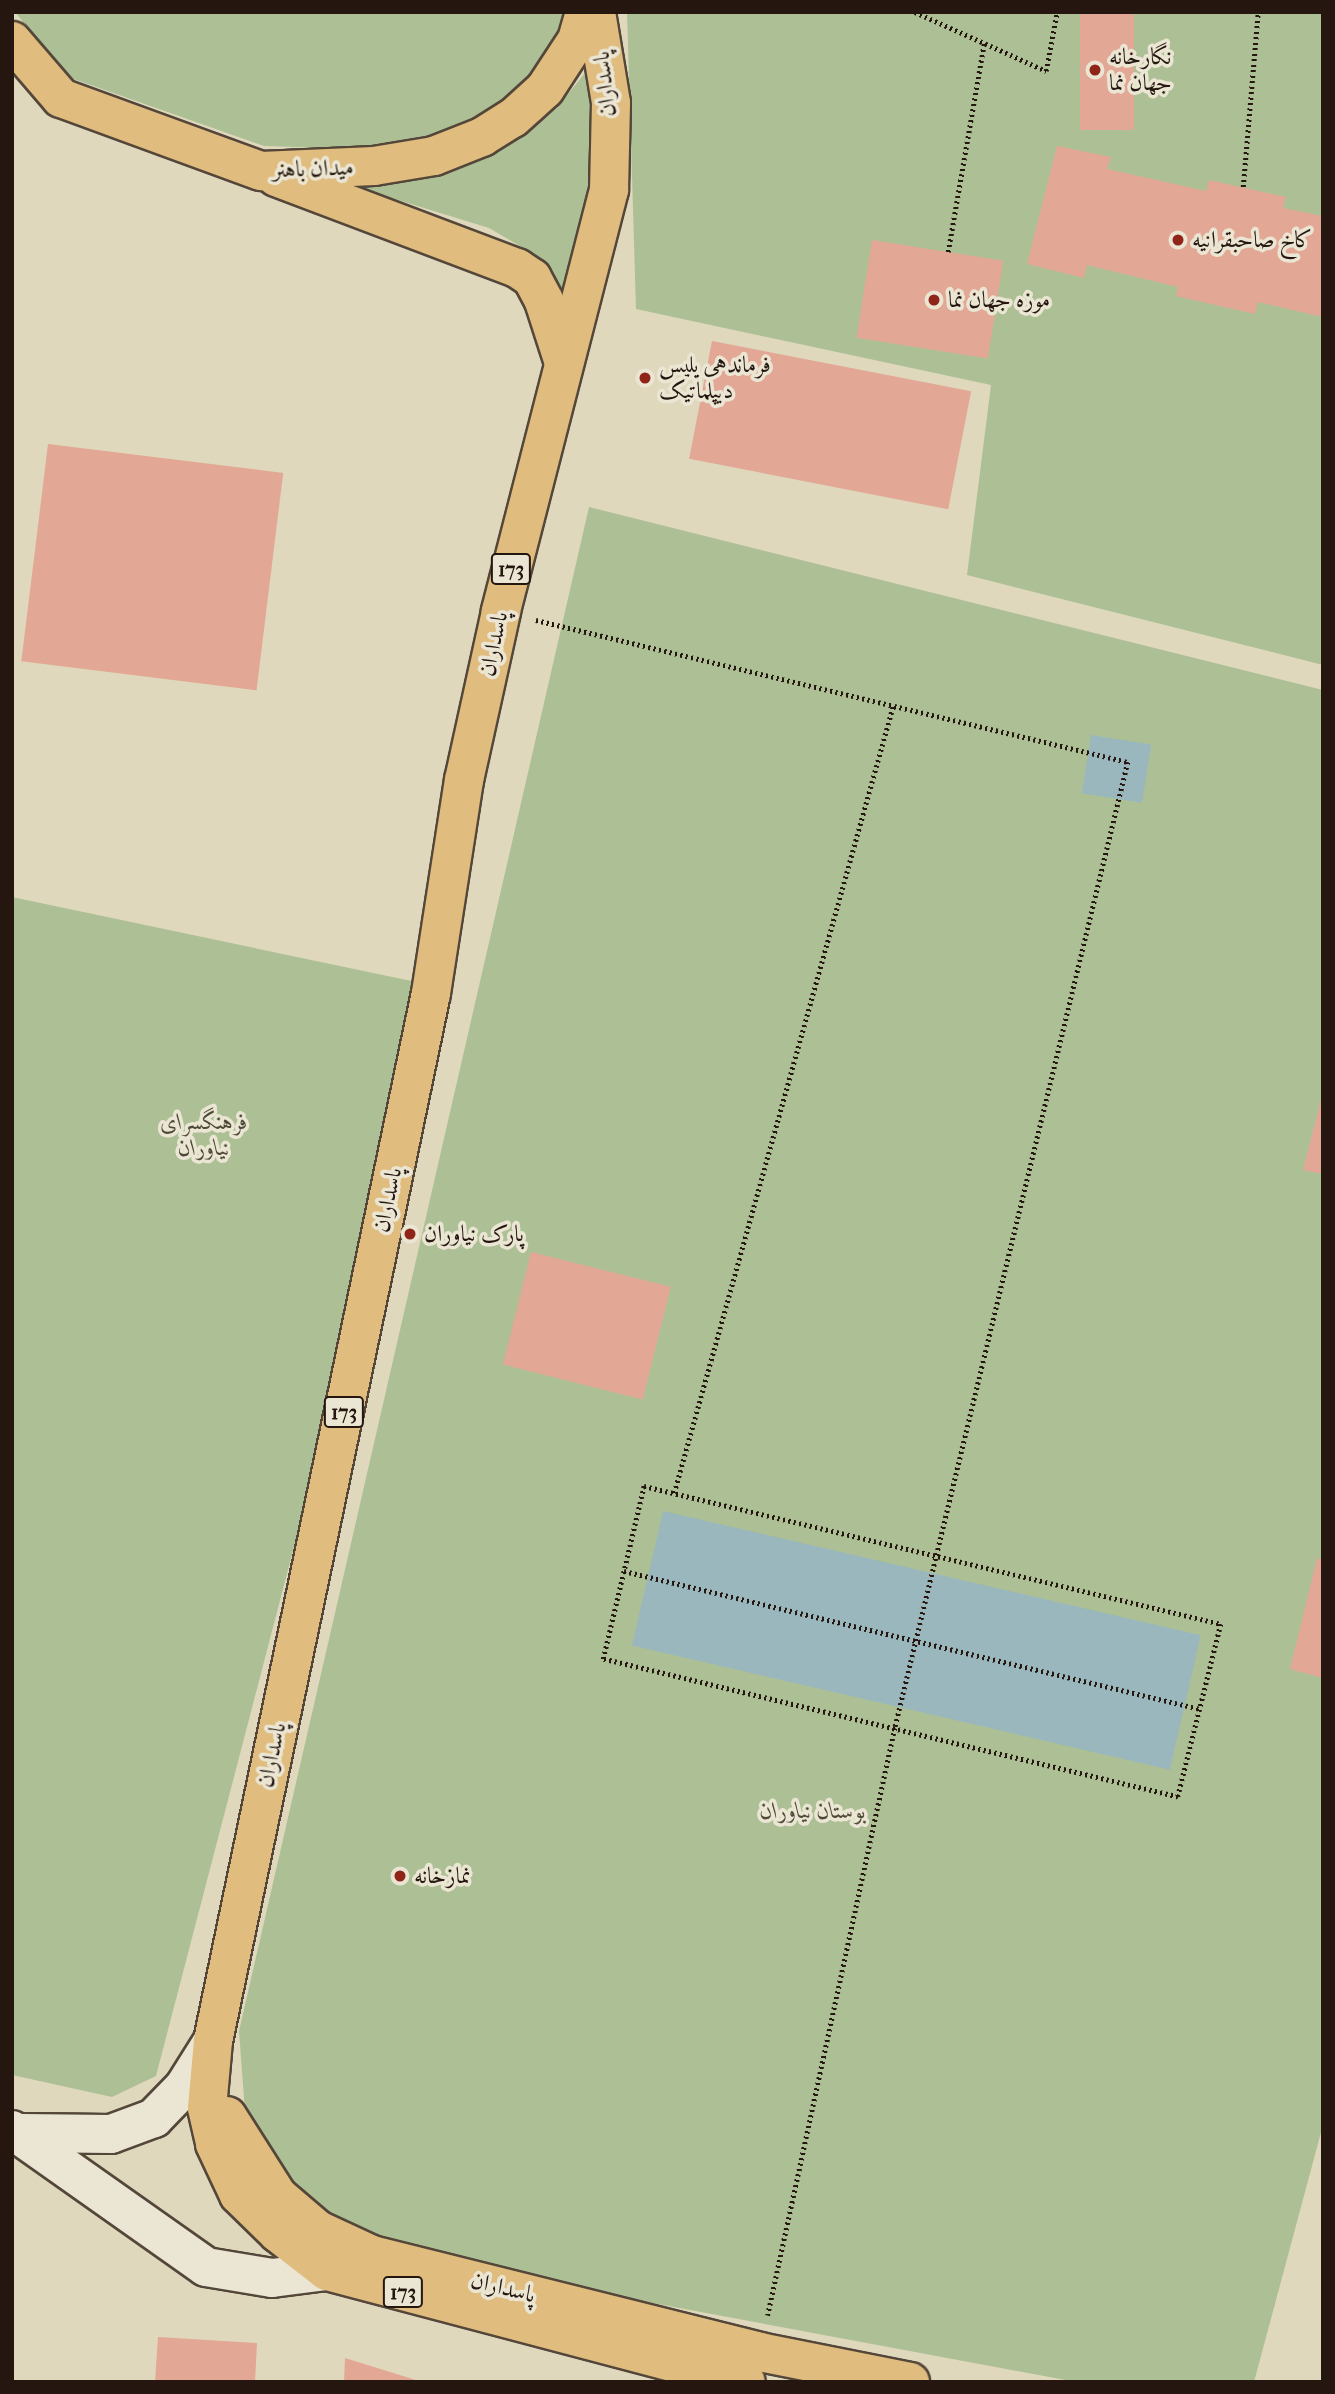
<!DOCTYPE html>
<meta charset="utf-8">
<style>
body{margin:0}
#map{position:relative;width:1335px;height:2394px;overflow:hidden;background:#e0d8bd;font-family:"IM FELL French Canon",Amiri,serif}
div>[style]{position:absolute}
.green>*{inset:0;background:#adc095}
.water>*{inset:0;background:#99b7bc;transform-origin:0 0}
.building>*{inset:0;background:#e2a795;transform-origin:0 0}
.path>*{height:4.5px;margin-top:-2.25px;transform-origin:0;background:repeating-linear-gradient(90deg,#25170f 0 2px,transparent 0 5.5px)}
.roads{filter:drop-shadow(2px 0 #54473a) drop-shadow(-2px 0 #54473a) drop-shadow(0 2px #54473a) drop-shadow(0 -2px #54473a)}
.minor>*{height:38px;margin:-19px;padding:0 19px;transform-origin:19px;border-radius:19px;background:#ebe6d4}
.major>*{height:38px;margin:-19px;padding:0 19px;transform-origin:19px;border-radius:19px;background:#e0bc7e}
.dots>*{width:19px;height:19px;translate:-50% -50%;box-sizing:border-box;border:4px solid #ebe6d4;border-radius:50%}
span{translate:-50% -50%;white-space:nowrap;text-align:center;line-height:1.15;-webkit-text-stroke:7px #ebe6d4;paint-order:stroke}
.shield-label span{padding:2px 5px;background:#ebe6d4;border:2px solid;border-radius:5px;-webkit-text-stroke-width:0}
.shield-label{font-size:21px;color:#25170f;font-weight:700}
.poi-label{font-size:23px;color:#25170f}
.left{translate:0 -50%;text-align:left}
.street-label{font-size:23px;color:#25170f}
.park-label{font-size:23px;color:#4e4a37;font-style:italic}
.frame{position:absolute;inset:0;border:14px solid #25170f;pointer-events:none}
</style>
<div id="map">
<div class="green">
<i style="clip-path:polygon(15px 12px,564px 12px,556px 42px,533px 75px,500px 106px,463px 126px,415px 141px,358px 149px,264px 146px,68px 77px)"></i>
<i style="clip-path:polygon(627px 12px,1323px 12px,1323px 665px,967px 575px,991px 385px,636px 309px)"></i>
<i style="clip-path:polygon(592px 64px,595px 119px,589px 198px,563px 296px,537px 256px,489px 228px,336px 181px,386px 181px,453px 169px,527px 131px,557px 108px)"></i>
<i style="clip-path:polygon(589px 507px,1323px 690px,1323px 2125px,1254px 2382px,1076px 2382px,432px 2262px,319px 2228px,247px 2139px,239px 2031px)"></i>
<i style="clip-path:polygon(12px 897px,440px 987px,156px 2076px,112px 2097px,12px 2075px)"></i>
</div>
<div class="water">
<i style="left:1091px;top:735px;width:61px;height:59px;rotate:9deg"></i>
<i style="left:663px;top:1511px;width:552px;height:138px;rotate:13deg"></i>
</div>
<div class="building">
<i style="left:1080px;top:12px;width:54px;height:118px"></i>
<i style="clip-path:polygon(1057px 146px,1111px 157px,1107px 169px,1206px 191px,1209px 180px,1286px 197px,1283px 208px,1323px 216px,1323px 317px,1258px 302px,1255px 314px,1176px 296px,1178px 287px,1087px 265px,1084px 278px,1027px 264px)"></i>
<i style="left:872px;top:240px;width:133px;height:99px;rotate:9deg"></i>
<i style="left:712px;top:341px;width:264px;height:120px;rotate:11deg"></i>
<i style="left:48px;top:444px;width:237px;height:219px;rotate:7deg"></i>
<i style="clip-path:polygon(1323px 1092px,1323px 1174px,1303px 1170px)"></i>
<i style="left:531px;top:1252px;width:144px;height:116px;rotate:14deg"></i>
<i style="clip-path:polygon(1317px 1558px,1323px 1560px,1323px 1678px,1290px 1669px)"></i>
<i style="clip-path:polygon(158px 2337px,257px 2343px,255px 2382px,155px 2382px)"></i>
<i style="clip-path:polygon(345px 2358px,419px 2381px,419px 2382px,344px 2382px)"></i>
</div>
<div class="path">
<i style="left:915px;top:12px;width:144px;rotate:24.2deg"></i>
<i style="left:1046px;top:71px;width:60px;rotate:-79.4deg"></i>
<i style="left:1243px;top:187px;width:176px;rotate:-85.1deg"></i>
<i style="left:948px;top:252px;width:212px;rotate:-80.2deg"></i>
<i style="left:536px;top:620px;width:609px;rotate:13.49deg"></i>
<i style="left:1128px;top:762px;width:994px;rotate:103.56deg"></i>
<i style="left:895px;top:1728px;width:601px;rotate:102.21deg"></i>
<i style="left:644px;top:1486px;width:593px;rotate:13.45deg"></i>
<i style="left:1221px;top:1624px;width:178px;rotate:104deg"></i>
<i style="left:1178px;top:1797px;width:591px;rotate:-166.5deg"></i>
<i style="left:603px;top:1659px;width:178px;rotate:-76.7deg"></i>
<i style="left:674px;top:1493px;width:817px;rotate:-74.45deg"></i>
<i style="left:624px;top:1571px;width:592px;rotate:13.47deg"></i>
</div>
<div class="roads">
<div class="minor">
<i style="left:12px;top:2130px;width:237px;rotate:35.2deg"></i>
<i style="left:206px;top:2267px;width:67px;rotate:9.5deg"></i>
<i style="left:272px;top:2278px;width:55px;rotate:-7.3deg"></i>
<i style="left:21px;top:2133px;width:90px;rotate:0.6deg"></i>
<i style="left:111px;top:2134px;width:46px;rotate:-20.4deg"></i>
<i style="left:154px;top:2118px;width:43px;rotate:-45.9deg"></i>
<i style="left:184px;top:2087px;width:54px;rotate:-57.8deg"></i>
</div>
<div class="major">
<i style="left:596px;top:12px;width:92px;rotate:80.6deg"></i>
<i style="left:611px;top:103px;width:87px;rotate:91.3deg"></i>
<i style="left:609px;top:190px;width:436px;rotate:104.4deg"></i>
<i style="left:501px;top:612px;width:172px;rotate:102.4deg"></i>
<i style="left:464px;top:780px;width:216px;rotate:98.8deg"></i>
<i style="left:431px;top:993px;width:1070px;rotate:101.75deg"></i>
<i style="left:213px;top:2041px;width:67px;rotate:95.1deg"></i>
<i style="left:207px;top:2108px;width:37px;rotate:77deg"></i>
<i style="left:215px;top:2144px;width:56px;rotate:64.8deg"></i>
<i style="left:239px;top:2195px;width:54px;rotate:44.3deg"></i>
<i style="left:278px;top:2233px;width:62px;rotate:37.8deg"></i>
<i style="left:327px;top:2271px;width:433px;rotate:14.8deg"></i>
<i style="left:12px;top:41px;width:75px;rotate:49.3deg"></i>
<i style="left:61px;top:98px;width:213px;rotate:20.1deg"></i>
<i style="left:261px;top:171px;width:113px;rotate:-2.5deg"></i>
<i style="left:374px;top:166px;width:61px;rotate:-9.5deg"></i>
<i style="left:434px;top:156px;width:52px;rotate:-21.6deg"></i>
<i style="left:482px;top:137px;width:36px;rotate:-32deg"></i>
<i style="left:513px;top:118px;width:43px;rotate:-42.2deg"></i>
<i style="left:545px;top:89px;width:59px;rotate:-56.9deg"></i>
<i style="left:577px;top:40px;width:29px;rotate:-74deg"></i>
<i style="left:276px;top:177px;width:258px;rotate:20.7deg"></i>
<i style="left:517px;top:268px;width:18px;rotate:34deg"></i>
<i style="left:532px;top:278px;width:26px;rotate:62deg"></i>
<i style="left:544px;top:301px;width:62px;rotate:72.1deg"></i>
<i style="left:227px;top:2116px;width:95px;rotate:57.5deg"></i>
<i style="left:278px;top:2196px;width:52px;rotate:40.4deg"></i>
<i style="left:318px;top:2230px;width:60px;rotate:24.8deg"></i>
<i style="left:372px;top:2255px;width:400px;rotate:14deg"></i>
<i style="left:760px;top:2352px;width:153px;rotate:11.3deg"></i>
</div>
</div>
<div class="dots">
<i style="left:1095px;top:70px;background:#8f2418"></i>
<i style="left:1178px;top:240px;background:#8f2418"></i>
<i style="left:934px;top:300px;background:#8f2418"></i>
<i style="left:645px;top:378px;background:#8f2418"></i>
<i style="left:410px;top:1234px;background:#8f2418"></i>
<i style="left:400px;top:1876px;background:#8f2418"></i>
</div>
<div class="shield-label">
<span style="left:511px;top:569px">173</span>
<span style="left:344px;top:1412px">173</span>
<span style="left:403px;top:2292px">173</span>
</div>
<div class="poi-label">
<span class="left" style="left:1109px;top:70px">نگارخانه<br>جهان نما</span>
<span class="left" style="left:1192px;top:240px">کاخ صاحبقرانیه</span>
<span class="left" style="left:948px;top:300px">موزه جهان نما</span>
<span class="left" style="left:659px;top:378px">فرماندهی پلیس<br>دیپلماتیک</span>
<span class="left" style="left:424px;top:1234px">پارک نیاوران</span>
<span class="left" style="left:414px;top:1876px">نمازخانه</span>
</div>
<div class="street-label">
<span style="left:605px;top:84px;rotate:-96deg">پاسداران</span>
<span style="left:313px;top:169px;rotate:-2deg">میدان باهنر</span>
<span style="left:494px;top:644px;rotate:-78deg">پاسداران</span>
<span style="left:388px;top:1200px;rotate:-78deg">پاسداران</span>
<span style="left:272px;top:1755px;rotate:-78deg">پاسداران</span>
<span style="left:503px;top:2288px;rotate:14deg">پاسداران</span>
</div>
<div class="park-label">
<span style="left:204px;top:1135px">فرهنگسرای<br>نیاوران</span>
<span style="left:813px;top:1811px">بوستان نیاوران</span>
</div>
<div class="frame"></div>
</div>
